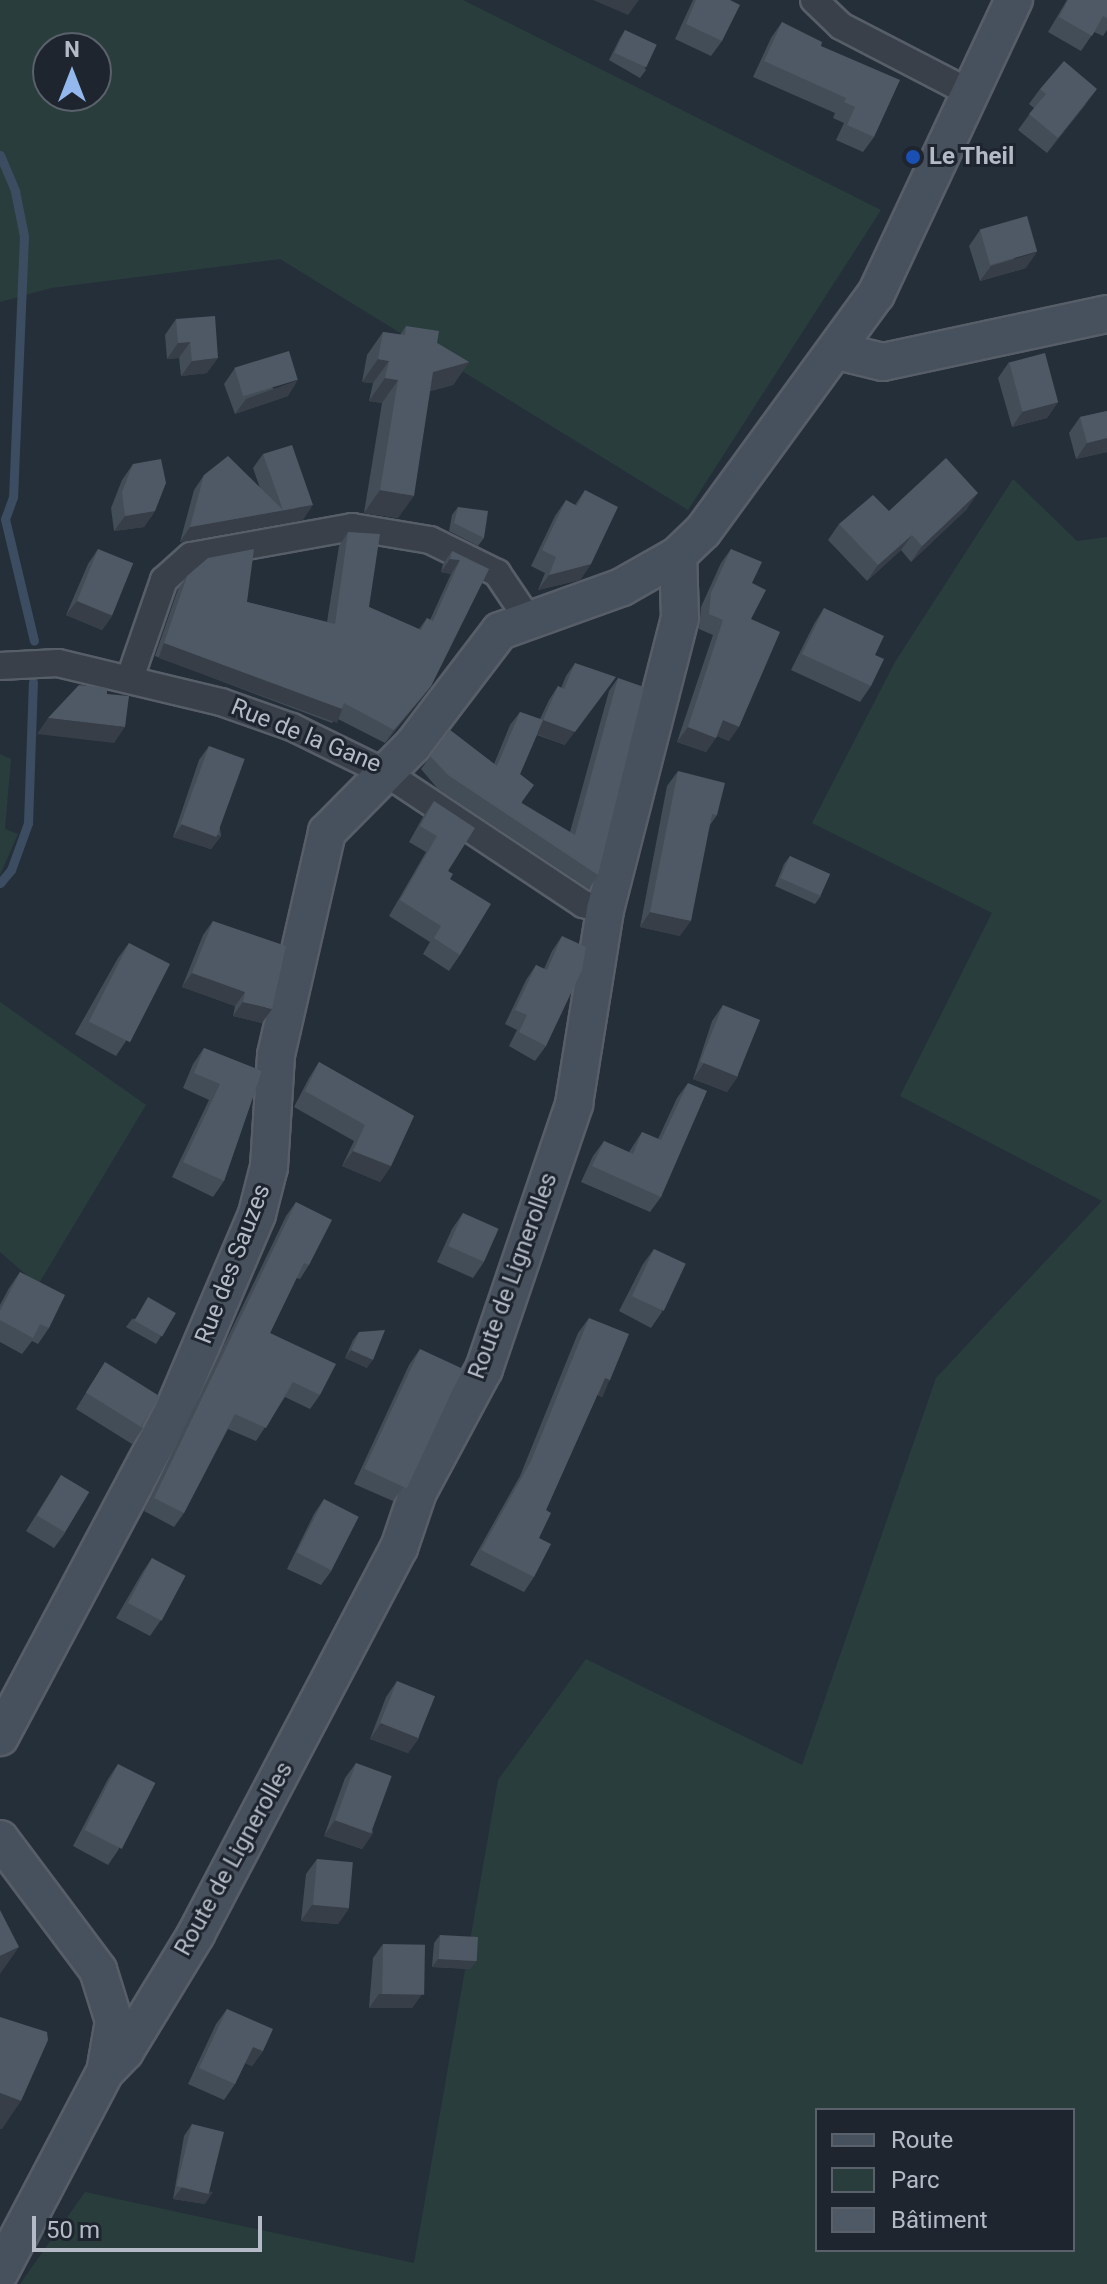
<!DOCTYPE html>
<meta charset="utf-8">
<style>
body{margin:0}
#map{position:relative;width:1107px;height:2284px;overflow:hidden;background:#252f3a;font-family:Roboto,sans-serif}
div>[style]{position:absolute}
.green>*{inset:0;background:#2a3d3d}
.stream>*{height:9px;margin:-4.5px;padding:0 4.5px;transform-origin:4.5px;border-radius:4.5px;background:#3d4d61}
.roads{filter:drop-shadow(2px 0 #575e68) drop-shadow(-2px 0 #575e68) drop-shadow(0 2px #575e68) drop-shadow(0 -2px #575e68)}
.street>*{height:26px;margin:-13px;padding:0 13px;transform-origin:13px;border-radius:13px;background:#39404a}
.secondary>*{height:36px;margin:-18px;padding:0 18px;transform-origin:18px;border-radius:18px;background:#47505d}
.wall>*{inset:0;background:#434d57}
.shaded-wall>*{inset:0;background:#373e47;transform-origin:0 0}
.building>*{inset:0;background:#4e5965;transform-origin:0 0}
.dots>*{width:22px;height:22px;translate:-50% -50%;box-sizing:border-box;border:4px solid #1e252f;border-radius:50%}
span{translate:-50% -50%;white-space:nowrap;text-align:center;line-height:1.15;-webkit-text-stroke:6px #1e252f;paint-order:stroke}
.poi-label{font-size:24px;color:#b4bbc6;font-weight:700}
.left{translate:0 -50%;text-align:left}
.street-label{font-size:24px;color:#b4bbc6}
.legend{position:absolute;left:815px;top:2108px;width:260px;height:144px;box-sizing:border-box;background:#1e252f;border:2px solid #5a616b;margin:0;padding:10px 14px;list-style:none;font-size:24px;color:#b4bbc6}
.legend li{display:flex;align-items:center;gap:16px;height:40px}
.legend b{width:40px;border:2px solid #5a616b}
.north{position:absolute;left:32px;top:32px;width:80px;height:80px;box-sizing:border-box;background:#1e252f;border:2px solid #5a616b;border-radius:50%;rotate:0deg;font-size:22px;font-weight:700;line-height:32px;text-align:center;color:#b4bbc6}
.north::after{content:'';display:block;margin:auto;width:28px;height:36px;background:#92b8ed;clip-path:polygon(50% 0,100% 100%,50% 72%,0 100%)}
.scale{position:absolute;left:32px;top:2216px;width:230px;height:36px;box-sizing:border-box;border:4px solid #b4bbc6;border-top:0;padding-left:10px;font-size:24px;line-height:28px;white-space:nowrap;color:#b4bbc6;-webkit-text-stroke:6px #1e252f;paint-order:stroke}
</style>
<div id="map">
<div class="green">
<i style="clip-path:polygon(evenodd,0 0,463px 0,881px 210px,688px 510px,280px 259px,51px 288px,0 302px,0 0,48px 48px,96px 48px,96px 96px,48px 96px,48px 48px)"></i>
<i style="clip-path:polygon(evenodd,1013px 479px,1077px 541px,1107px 537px,1107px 2284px,20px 2284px,85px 2192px,414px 2263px,498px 1780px,586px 1659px,802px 1765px,936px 1378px,1102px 1201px,900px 1096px,992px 913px,812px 823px,895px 662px,1013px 479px,817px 2110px,1073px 2110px,1073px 2250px,817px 2250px,817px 2110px)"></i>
<i style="clip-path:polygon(0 754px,11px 759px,5px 829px,18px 834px,0 875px)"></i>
<i style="clip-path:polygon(0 1002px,146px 1105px,38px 1285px,0 1252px)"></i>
</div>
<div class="stream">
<i style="left:0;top:155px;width:39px;rotate:67deg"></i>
<i style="left:15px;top:191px;width:46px;rotate:78.7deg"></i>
<i style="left:24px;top:236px;width:261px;rotate:92.4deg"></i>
<i style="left:13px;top:497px;width:23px;rotate:110deg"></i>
<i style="left:5px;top:519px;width:125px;rotate:76.6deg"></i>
<i style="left:0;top:883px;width:17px;rotate:-50deg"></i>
<i style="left:11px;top:870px;width:50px;rotate:-70.1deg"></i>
<i style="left:28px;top:823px;width:141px;rotate:-88deg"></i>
</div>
<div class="roads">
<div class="street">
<i style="left:814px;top:0;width:37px;rotate:44deg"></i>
<i style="left:841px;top:26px;width:148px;rotate:27.4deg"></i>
<i style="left:0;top:666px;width:58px;rotate:-3deg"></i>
<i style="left:58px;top:663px;width:168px;rotate:13.5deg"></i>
<i style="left:221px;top:702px;width:75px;rotate:19.4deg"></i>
<i style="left:292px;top:727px;width:105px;rotate:26.1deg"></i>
<i style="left:386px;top:773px;width:237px;rotate:33.6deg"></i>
<i style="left:583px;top:904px;width:23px;rotate:15deg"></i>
<i style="left:130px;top:678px;width:104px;rotate:-70.9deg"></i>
<i style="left:164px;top:580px;width:36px;rotate:-42deg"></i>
<i style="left:191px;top:556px;width:164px;rotate:-10.2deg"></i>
<i style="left:352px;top:527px;width:79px;rotate:9.5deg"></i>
<i style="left:430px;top:540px;width:75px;rotate:26.2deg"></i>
<i style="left:497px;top:573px;width:55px;rotate:56deg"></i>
</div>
<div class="secondary">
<i style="left:838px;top:351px;width:46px;rotate:13.7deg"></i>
<i style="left:883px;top:362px;width:229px;rotate:-12.1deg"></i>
<i style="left:0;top:1737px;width:364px;rotate:-62deg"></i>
<i style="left:171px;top:1416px;width:220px;rotate:-66.9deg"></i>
<i style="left:257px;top:1214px;width:49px;rotate:-75.7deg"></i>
<i style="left:269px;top:1167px;width:112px;rotate:-86.4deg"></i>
<i style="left:276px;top:1055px;width:229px;rotate:-77.1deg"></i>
<i style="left:327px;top:832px;width:122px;rotate:-45.3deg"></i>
<i style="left:413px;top:745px;width:143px;rotate:-52.7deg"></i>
<i style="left:500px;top:631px;width:130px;rotate:-19.8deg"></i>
<i style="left:622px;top:587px;width:64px;rotate:-29.7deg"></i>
<i style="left:678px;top:555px;width:35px;rotate:-44deg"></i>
<i style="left:703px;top:531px;width:293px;rotate:-53.9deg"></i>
<i style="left:876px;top:294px;width:325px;rotate:-64.9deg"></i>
<i style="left:0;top:1839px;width:164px;rotate:53.2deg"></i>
<i style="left:98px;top:1970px;width:53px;rotate:72.6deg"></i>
<i style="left:114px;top:2021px;width:47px;rotate:99.9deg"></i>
<i style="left:0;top:2272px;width:226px;rotate:-62.3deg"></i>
<i style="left:105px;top:2072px;width:29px;rotate:-46deg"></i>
<i style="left:125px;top:2051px;width:137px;rotate:-58.7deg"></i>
<i style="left:196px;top:1934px;width:436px;rotate:-62.3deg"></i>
<i style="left:399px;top:1548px;width:59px;rotate:-71.3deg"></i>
<i style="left:418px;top:1492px;width:140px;rotate:-61.8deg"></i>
<i style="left:484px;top:1369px;width:280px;rotate:-71.2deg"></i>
<i style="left:574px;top:1104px;width:196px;rotate:-80.9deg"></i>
<i style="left:605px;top:910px;width:301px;rotate:-75.6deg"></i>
<i style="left:680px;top:618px;width:63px;rotate:-91.8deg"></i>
</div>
</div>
<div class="wall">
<i style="clip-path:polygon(693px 0,730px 0,722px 41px,711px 56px,675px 39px)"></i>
<i style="clip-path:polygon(1067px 0,1107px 0,1107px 30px,1103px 36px,1094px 32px,1081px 51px,1048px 32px)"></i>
<i style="clip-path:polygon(782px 22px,821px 46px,874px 137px,863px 152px,836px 140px,844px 123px,833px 118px,835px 113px,753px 77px,771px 38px)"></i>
<i style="clip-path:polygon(625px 30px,646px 70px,640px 78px,609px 60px,620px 38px)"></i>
<i style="clip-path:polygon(1040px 89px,1086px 104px,1047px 153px,1018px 130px,1034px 108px,1029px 104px)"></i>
<i style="clip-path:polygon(980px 230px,1026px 268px,980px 281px,969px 246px)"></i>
<i style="clip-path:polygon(176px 319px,207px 373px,181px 376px,179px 358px,167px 359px,165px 335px)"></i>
<i style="clip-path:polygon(406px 326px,437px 343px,469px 362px,453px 385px,430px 391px,398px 518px,364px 513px,382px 403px,369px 401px,373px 383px,362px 382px,367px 355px,383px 332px,400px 335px)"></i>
<i style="clip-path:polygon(1009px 362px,1058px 402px,1047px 418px,1012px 427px,998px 378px)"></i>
<i style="clip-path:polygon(235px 368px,288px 396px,235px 414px,224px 384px)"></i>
<i style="clip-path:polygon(1107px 411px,1107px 452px,1076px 459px,1069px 433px,1080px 417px)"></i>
<i style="clip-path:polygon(263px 454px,303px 520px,180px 542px,194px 490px,204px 475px,260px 488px,253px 468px)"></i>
<i style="clip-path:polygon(133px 464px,155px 511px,144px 527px,114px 531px,111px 508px,122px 480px)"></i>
<i style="clip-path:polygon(585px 490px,591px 564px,580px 580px,538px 590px,545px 573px,531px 566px,555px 516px,566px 500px,575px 505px)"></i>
<i style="clip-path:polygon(458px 507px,484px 538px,478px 546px,449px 531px,452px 515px)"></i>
<i style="clip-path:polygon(967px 509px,911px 562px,901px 550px,867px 581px,828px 540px,839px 524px,889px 511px)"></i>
<i style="clip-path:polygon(348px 532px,369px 607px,419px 629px,427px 618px,430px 620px,451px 574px,441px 572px,443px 564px,452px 551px,489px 569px,431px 686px,421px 699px,385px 743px,336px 718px,332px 723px,155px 656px,178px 589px,187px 576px,247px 602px,327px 622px,339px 546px)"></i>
<i style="clip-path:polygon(98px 549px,112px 616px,102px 630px,66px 615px,88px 564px)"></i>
<i style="clip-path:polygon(731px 549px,752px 583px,751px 619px,729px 741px,717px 736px,706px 752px,677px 742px,713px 635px,699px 629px,701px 607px,721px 563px)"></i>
<i style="clip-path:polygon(824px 608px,875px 655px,871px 686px,860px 702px,791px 670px,814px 624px)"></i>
<i style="clip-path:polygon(575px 663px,565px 745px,537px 735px,520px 774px,522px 803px,570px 832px,609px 691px,618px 678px,598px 875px,589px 889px,438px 789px,421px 769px,450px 730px,494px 764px,510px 725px,520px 712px,540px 719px,549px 700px,558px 686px,561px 688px,566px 676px)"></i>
<i style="clip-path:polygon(209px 746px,221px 836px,211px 849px,173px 837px,199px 760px)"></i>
<i style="clip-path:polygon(678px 771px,717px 815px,710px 825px,680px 936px,640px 927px,667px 786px)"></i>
<i style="clip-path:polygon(434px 801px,450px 879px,460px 955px,449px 971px,423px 954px,430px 942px,389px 916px,426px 852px,409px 842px,423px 817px)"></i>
<i style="clip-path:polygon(790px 856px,821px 896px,815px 904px,775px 886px,784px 864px)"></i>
<i style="clip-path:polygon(213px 921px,262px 1023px,233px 1016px,235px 1006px,182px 987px,203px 935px)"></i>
<i style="clip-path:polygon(562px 936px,546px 1046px,535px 1061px,509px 1046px,517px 1030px,505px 1024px,526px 980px,536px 965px,544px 969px,552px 951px)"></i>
<i style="clip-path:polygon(129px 943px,126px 1041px,116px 1056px,75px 1034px,118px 958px)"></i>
<i style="clip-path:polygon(723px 1005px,738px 1076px,727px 1092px,693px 1079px,712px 1021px)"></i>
<i style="clip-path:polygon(204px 1048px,262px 1071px,224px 1181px,213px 1197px,172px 1177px,209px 1100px,183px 1088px,193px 1064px)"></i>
<i style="clip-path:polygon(319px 1062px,414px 1116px,391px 1166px,380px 1182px,342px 1166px,354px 1141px,294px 1107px,309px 1078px)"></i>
<i style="clip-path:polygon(688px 1083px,661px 1197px,650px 1212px,581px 1182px,593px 1156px,604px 1141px,629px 1152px,642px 1132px,658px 1139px,677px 1098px)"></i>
<i style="clip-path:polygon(296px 1202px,309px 1265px,300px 1279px,296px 1278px,270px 1333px,320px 1395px,310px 1409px,285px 1397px,256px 1441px,228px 1429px,184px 1513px,174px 1527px,144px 1511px,286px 1216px)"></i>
<i style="clip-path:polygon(463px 1213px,484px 1262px,473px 1278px,437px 1262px,452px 1229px)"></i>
<i style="clip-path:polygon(654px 1249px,662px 1312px,651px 1328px,619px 1311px,643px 1264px)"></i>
<i style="clip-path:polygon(20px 1272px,49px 1328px,38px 1344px,32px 1341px,22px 1354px,0 1342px,0 1305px,9px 1288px)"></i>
<i style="clip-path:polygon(176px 1313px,156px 1344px,126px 1327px,132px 1319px)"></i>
<i style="clip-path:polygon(589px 1318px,610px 1380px,599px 1395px,597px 1395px,546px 1510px,539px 1538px,534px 1577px,524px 1592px,470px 1565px,520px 1476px,578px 1333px)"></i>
<i style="clip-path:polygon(359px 1332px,367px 1368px,345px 1358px,353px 1340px)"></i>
<i style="clip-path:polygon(420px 1349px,404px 1486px,393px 1501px,354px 1484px,409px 1365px)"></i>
<i style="clip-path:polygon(105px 1362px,143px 1428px,132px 1444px,76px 1409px)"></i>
<i style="clip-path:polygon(61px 1475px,65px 1533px,54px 1548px,26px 1531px)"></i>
<i style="clip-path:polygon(324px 1499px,332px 1570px,321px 1585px,287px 1569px,314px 1514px)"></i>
<i style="clip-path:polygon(152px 1558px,161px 1620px,150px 1636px,116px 1618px,142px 1573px)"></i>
<i style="clip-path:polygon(397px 1681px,419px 1738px,408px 1753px,370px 1739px,386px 1697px)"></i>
<i style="clip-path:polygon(356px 1763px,373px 1833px,362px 1849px,324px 1836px,345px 1778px)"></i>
<i style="clip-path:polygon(118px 1764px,119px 1849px,108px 1865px,73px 1846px,108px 1779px)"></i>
<i style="clip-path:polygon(317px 1859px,349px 1908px,338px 1924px,301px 1921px,306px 1874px)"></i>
<i style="clip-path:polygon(440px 1935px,476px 1961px,470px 1969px,432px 1967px,434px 1943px)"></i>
<i style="clip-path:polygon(383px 1944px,422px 1994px,412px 2008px,369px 2008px,373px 1958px)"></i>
<i style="clip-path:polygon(227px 2009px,263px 2051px,252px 2066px,245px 2063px,235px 2084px,224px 2100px,188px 2084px,216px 2024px)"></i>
<i style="clip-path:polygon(192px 2124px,205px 2204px,173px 2199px,184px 2136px)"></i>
</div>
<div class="shaded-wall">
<i style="clip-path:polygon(593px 0,639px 0,628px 15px)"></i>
<i style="clip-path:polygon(1097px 89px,1086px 104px,1047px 153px,1058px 138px)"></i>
<i style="clip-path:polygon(1037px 252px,1026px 268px,980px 281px,991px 266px)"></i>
<i style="clip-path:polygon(190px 342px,179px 358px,167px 359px,178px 343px)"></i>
<i style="clip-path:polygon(218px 358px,207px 373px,181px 376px,192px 361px)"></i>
<i style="clip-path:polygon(378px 359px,389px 361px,373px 383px,362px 382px)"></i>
<i style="clip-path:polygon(469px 362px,453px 385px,417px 395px,433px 372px)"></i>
<i style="clip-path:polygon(385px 378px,398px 380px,382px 403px,369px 401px)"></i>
<i style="clip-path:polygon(298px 380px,288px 396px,235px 414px,246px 399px)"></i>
<i style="clip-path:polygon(1058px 402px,1047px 418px,1012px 427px,1023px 411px)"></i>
<i style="clip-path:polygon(1107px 438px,1107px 452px,1076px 459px,1087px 443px)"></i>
<i style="clip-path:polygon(380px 490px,414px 496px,398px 518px,364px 513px)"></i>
<i style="clip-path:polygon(978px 493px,967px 509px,911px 562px,922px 546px)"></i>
<i style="clip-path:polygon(313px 505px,303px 520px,180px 542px,190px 527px)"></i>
<i style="clip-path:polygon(155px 511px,144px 527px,114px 531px,125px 516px)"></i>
<i style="clip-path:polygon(912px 535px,901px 550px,867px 581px,878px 565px)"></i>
<i style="clip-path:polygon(450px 559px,460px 560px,451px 574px,441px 572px)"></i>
<i style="clip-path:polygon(591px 564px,580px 580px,538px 590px,549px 575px)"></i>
<i style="clip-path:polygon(77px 601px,112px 616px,102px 630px,66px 615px)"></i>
<i style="left:164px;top:643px;width:190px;height:16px;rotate:20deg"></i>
<i style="clip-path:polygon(431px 686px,421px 699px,385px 743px,394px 730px)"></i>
<i style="clip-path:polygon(606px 690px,565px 745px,534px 733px,543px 720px)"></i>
<i style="clip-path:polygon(48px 718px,125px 727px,114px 743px,37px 734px)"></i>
<i style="clip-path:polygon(723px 720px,739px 727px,729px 741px,712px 734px)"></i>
<i style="clip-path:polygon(688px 727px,716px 738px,706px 752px,677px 742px)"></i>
<i style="clip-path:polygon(182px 824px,221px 836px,211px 849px,173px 837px)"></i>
<i style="clip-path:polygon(650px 912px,691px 921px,680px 936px,640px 927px)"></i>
<i style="clip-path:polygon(192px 973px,245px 992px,235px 1006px,182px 987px)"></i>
<i style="clip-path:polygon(243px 1002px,272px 1009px,262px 1023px,233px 1016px)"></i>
<i style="clip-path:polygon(704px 1063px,738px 1076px,727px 1092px,693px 1079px)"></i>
<i style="clip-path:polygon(353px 1151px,391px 1166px,380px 1182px,342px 1166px)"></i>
<i style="clip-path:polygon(351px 1350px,373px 1360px,367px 1368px,345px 1358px)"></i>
<i style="left:605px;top:1378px;width:5px;height:19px;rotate:22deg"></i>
<i style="clip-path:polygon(381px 1723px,419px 1738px,408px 1753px,370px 1739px)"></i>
<i style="clip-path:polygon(335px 1820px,373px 1833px,362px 1849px,324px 1836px)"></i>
<i style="clip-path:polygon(312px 1905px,349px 1908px,338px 1924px,301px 1921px)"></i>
<i style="clip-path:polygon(19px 1947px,0 1974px,0 1956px)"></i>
<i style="clip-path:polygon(438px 1959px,476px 1961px,470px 1969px,432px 1967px)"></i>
<i style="clip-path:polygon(379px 1994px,422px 1994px,412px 2008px,369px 2008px)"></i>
<i style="clip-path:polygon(253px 2047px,263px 2051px,252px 2066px,242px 2062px)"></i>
<i style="clip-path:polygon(0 2093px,21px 2101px,2px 2129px,0 2129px)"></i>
<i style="clip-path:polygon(182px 2187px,213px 2192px,205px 2204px,173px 2199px)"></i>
</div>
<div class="building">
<i style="clip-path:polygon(696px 0,730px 0,740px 5px,722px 41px,686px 24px)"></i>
<i style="clip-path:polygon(1068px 0,1107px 0,1107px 18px,1103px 16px,1092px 36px,1059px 17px)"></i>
<i style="clip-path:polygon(782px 22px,822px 42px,821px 46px,900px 80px,874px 137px,847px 125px,855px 107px,844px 102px,846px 98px,764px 61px)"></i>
<i style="left:625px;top:30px;width:35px;height:25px;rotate:25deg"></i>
<i style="clip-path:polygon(1064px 61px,1097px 89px,1058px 138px,1029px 114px,1046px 94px,1040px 89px)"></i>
<i style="left:1027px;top:216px;width:37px;height:49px;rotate:74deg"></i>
<i style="clip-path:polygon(215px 316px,218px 358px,192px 361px,190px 342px,178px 343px,176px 319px)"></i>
<i style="clip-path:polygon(406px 326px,439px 331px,437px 343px,469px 362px,433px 372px,414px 496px,380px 490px,398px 380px,385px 378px,389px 361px,378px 359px,383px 332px,405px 335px)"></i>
<i style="left:289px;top:351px;width:30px;height:57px;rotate:73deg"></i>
<i style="left:1045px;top:353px;width:51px;height:37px;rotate:75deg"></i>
<i style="clip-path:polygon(1107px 411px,1107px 438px,1087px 443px,1080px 417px)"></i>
<i style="clip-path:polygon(292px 445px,313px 505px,190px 527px,204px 475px,228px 456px,283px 510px,263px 454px)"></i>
<i style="clip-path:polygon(946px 458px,978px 493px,922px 546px,912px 535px,878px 565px,839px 524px,873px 495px,889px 511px)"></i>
<i style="clip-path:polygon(161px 459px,166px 483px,155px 511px,125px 516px,122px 492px,133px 464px)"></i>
<i style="clip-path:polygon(585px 490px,618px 507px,591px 564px,549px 575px,556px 557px,542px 550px,566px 500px,577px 506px)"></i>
<i style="clip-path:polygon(458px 507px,488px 511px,484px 538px,454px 523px)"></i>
<i style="clip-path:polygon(348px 532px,380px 534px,369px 607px,421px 630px,427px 618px,433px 621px,460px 560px,450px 559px,452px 551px,489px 569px,431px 686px,394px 730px,344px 703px,342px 709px,164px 643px,187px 576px,208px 558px,254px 549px,247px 602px,335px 624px)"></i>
<i style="left:98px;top:549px;width:38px;height:56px;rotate:22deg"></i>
<i style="clip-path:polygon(731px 549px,762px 562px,752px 583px,766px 590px,751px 619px,780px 632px,739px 727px,723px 720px,716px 738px,688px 727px,723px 620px,709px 614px,711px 593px)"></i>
<i style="clip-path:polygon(824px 608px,884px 636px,875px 655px,884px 659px,871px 686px,802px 654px)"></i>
<i style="clip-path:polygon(575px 663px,616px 677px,575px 732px,543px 720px,558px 686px,564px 689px)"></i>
<i style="clip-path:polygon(618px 678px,644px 687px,598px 875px,448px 775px,430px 756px,450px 730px,497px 766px,520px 712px,543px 720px,520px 774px,534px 785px,521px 803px,575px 835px)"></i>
<i style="clip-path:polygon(79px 685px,107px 688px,107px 694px,129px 696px,125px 727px,48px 718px)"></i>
<i style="left:209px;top:746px;width:38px;height:83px;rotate:20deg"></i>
<i style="clip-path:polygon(678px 771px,725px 783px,717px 815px,712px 814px,691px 921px,650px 912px)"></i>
<i style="clip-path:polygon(434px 801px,475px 828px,448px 871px,453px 874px,450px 879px,491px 904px,460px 955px,434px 938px,441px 926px,400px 900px,437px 836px,420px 826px)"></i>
<i style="left:790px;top:856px;width:44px;height:24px;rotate:24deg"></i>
<i style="clip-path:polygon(213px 921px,286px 946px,272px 1009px,243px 1002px,245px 992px,192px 973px)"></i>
<i style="clip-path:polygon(562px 936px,586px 947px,582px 970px,546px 1046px,519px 1032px,527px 1015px,515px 1010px,536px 965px,547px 970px)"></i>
<i style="left:129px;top:943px;width:46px;height:88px;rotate:27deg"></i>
<i style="left:723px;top:1005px;width:40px;height:61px;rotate:22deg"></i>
<i style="clip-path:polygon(204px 1048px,262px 1071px,224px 1181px,183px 1162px,220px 1084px,194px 1073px)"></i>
<i style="clip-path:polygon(319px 1062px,414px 1116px,391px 1166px,353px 1151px,365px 1125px,305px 1091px)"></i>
<i style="clip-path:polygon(688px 1083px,707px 1091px,661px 1197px,592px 1166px,604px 1141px,633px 1154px,642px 1132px,661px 1140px)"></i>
<i style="clip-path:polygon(296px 1202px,332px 1220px,309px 1265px,304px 1263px,270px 1333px,336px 1364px,320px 1395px,293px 1382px,266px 1428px,235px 1414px,184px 1513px,154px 1498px)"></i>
<i style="left:463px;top:1213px;width:39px;height:36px;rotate:24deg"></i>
<i style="left:654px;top:1249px;width:35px;height:52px;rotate:25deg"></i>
<i style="clip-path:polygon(20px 1272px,65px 1295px,49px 1328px,40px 1324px,33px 1338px,0 1320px,0 1311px)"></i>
<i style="left:148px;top:1297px;width:32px;height:27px;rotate:30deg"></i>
<i style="clip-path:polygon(589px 1318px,629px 1334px,610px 1380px,605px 1378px,546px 1510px,551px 1513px,539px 1538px,551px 1544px,534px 1577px,481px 1550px,531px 1461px)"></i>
<i style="clip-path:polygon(385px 1330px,373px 1360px,351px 1350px,359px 1332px)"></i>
<i style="left:420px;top:1349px;width:47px;height:132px;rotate:25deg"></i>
<i style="left:105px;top:1362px;width:65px;height:36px;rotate:32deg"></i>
<i style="left:61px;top:1475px;width:33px;height:47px;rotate:31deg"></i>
<i style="left:324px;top:1499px;width:39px;height:60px;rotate:27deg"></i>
<i style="left:152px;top:1558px;width:38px;height:51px;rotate:28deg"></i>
<i style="left:397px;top:1681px;width:41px;height:45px;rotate:22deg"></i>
<i style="left:356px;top:1763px;width:38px;height:61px;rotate:20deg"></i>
<i style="left:118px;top:1764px;width:42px;height:74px;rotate:27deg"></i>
<i style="left:317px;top:1859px;width:36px;height:46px;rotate:5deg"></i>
<i style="clip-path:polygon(0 1910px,19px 1947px,0 1956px)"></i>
<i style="left:440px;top:1935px;width:38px;height:24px;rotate:3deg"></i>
<i style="left:383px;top:1944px;width:42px;height:50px;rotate:1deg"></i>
<i style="clip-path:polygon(227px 2009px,273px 2029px,263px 2051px,253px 2047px,235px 2084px,199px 2068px)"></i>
<i style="clip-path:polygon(0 2017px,47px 2032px,48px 2040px,21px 2101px,0 2093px)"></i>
<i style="left:192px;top:2124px;width:33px;height:64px;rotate:14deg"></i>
</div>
<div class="dots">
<i style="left:913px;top:157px;background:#1a4fb4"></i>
</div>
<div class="poi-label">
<span class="left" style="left:929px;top:157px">Le Theil</span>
</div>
<div class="street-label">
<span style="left:306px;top:736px;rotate:22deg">Rue de la Gane</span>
<span style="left:233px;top:1264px;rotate:-69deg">Rue des Sauzes</span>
<span style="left:513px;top:1276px;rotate:-70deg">Route de Lignerolles</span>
<span style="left:234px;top:1859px;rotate:-61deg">Route de Lignerolles</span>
</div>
<ul class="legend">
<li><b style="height:10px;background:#47505d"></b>Route</li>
<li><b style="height:22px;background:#2a3d3d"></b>Parc</li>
<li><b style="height:22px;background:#4e5965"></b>Bâtiment</li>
</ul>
<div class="north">N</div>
<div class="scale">50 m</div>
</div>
